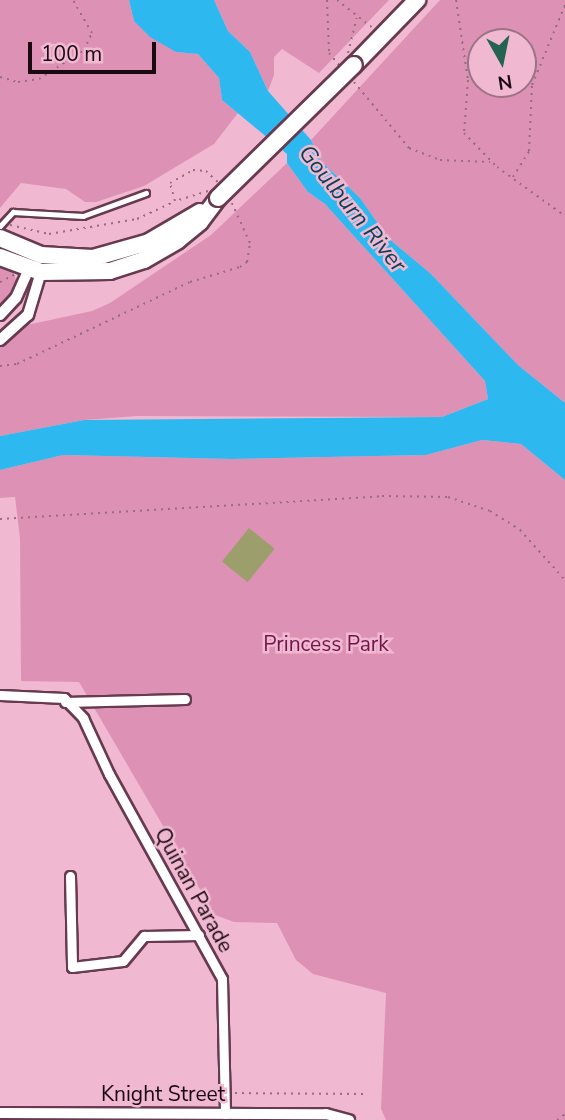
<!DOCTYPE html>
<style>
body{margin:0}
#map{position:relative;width:565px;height:1120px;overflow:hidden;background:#f0b9d1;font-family:"Nunito Sans",sans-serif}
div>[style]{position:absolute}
.green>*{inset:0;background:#dd92b5}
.water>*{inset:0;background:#2db9f0}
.building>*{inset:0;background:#9c9f6b;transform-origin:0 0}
.path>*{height:2px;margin-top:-1px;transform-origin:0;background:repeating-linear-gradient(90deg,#946d7f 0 2px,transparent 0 7px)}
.roads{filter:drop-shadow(2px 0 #673a50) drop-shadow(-2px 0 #673a50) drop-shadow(0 2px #673a50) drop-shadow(0 -2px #673a50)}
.service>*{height:4.5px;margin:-2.25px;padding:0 2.25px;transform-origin:2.25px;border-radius:2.25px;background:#fff}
.minor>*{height:9px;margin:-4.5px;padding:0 4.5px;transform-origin:4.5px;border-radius:4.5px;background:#fff}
.tertiary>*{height:10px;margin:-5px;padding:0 5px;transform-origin:5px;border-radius:5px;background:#fff}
.trunk>*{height:16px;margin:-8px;padding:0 8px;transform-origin:8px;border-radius:8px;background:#fff}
.bridges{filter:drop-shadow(2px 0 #673a50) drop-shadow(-2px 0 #673a50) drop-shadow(0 2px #673a50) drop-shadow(0 -2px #673a50)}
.trunk-bridge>*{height:16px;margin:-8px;padding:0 8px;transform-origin:8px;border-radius:8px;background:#fff}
span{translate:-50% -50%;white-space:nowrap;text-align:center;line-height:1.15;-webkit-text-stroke:5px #f0b9d1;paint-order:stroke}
.park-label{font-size:21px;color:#6f154a}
.street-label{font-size:21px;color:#1b0912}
.water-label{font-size:23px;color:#084258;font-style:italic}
.north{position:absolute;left:467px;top:28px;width:70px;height:70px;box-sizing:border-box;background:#f0b9d1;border:2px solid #9b7385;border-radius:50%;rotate:171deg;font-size:19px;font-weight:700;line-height:28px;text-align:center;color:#1b0912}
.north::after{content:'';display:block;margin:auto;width:24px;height:32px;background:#236350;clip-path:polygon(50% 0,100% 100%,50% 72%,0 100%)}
.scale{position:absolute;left:28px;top:42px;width:128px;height:32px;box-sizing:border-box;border:4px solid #1b0912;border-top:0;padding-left:9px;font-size:21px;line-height:24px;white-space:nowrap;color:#1b0912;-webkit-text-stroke:5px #f0b9d1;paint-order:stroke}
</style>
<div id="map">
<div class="green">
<i style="clip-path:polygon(0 0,129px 0,134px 21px,176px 52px,198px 54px,219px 78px,222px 100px,238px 113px,214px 144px,144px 186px,96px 202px,85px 202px,66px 189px,21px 183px,0 208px)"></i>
<i style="clip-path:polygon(214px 0,389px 0,319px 73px,282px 49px,274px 57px,274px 75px,268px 91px,250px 52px,228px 31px)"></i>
<i style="clip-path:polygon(evenodd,440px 0,565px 0,565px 403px,518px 365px,431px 274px,388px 238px,360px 198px,321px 161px,311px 140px,440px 0,481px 42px,523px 42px,523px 84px,481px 84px,481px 42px)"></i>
<i style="clip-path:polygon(287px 163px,308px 192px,325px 204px,485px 381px,488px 399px,442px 417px,137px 416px,84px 420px,0 436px,0 342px,22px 326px,92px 311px,110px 303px,211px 235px)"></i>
<i style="clip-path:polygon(0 263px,13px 271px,17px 283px,0 310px)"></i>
<i style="clip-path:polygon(482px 440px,521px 444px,565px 480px,565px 1120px,386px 1120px,381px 1109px,386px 993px,313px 974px,296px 960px,277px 923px,234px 922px,215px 915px,79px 682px,21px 681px,20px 539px,15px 497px,0 498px,0 470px,63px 455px,232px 459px,426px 455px)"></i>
</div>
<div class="water">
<i style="clip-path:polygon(129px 0,214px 0,228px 31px,250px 52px,268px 91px,311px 140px,321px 161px,360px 198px,388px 238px,431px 274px,518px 365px,565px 403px,565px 480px,521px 444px,482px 440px,426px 455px,232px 459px,63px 455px,0 470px,0 436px,84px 420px,442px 417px,488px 399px,485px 381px,325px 204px,308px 192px,287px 163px,287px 154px,222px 100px,219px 78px,198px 54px,176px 52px,150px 37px,134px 21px)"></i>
</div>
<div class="building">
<i style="left:249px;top:528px;width:33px;height:43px;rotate:39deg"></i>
</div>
<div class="path">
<i style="left:327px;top:0;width:53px;rotate:87.8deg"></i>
<i style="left:329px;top:53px;width:16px;rotate:50deg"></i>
<i style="left:337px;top:0;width:47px;rotate:38.1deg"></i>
<i style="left:456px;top:0;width:81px;rotate:81.5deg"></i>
<i style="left:468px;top:80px;width:53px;rotate:94.3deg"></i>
<i style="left:464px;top:133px;width:47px;rotate:45.9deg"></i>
<i style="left:497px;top:167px;width:84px;rotate:35.8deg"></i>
<i style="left:348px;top:53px;width:36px;rotate:-76deg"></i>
<i style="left:0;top:77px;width:19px;rotate:16deg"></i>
<i style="left:18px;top:82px;width:21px;rotate:-8deg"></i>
<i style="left:39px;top:79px;width:54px;rotate:-32.8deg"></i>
<i style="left:84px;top:50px;width:19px;rotate:-65deg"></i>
<i style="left:92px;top:33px;width:38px;rotate:-120deg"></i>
<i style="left:354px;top:82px;width:86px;rotate:50.2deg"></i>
<i style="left:409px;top:148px;width:33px;rotate:21deg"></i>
<i style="left:440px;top:160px;width:50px;rotate:2.3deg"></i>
<i style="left:513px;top:177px;width:31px;rotate:-58deg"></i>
<i style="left:529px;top:151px;width:66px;rotate:-87.4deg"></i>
<i style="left:532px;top:85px;width:87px;rotate:-67.6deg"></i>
<i style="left:208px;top:191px;width:34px;rotate:163deg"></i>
<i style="left:175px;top:201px;width:19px;rotate:-106deg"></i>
<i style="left:170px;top:183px;width:26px;rotate:-29deg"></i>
<i style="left:193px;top:170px;width:13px;rotate:4deg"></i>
<i style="left:206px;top:171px;width:16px;rotate:43deg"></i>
<i style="left:10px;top:225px;width:40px;rotate:13deg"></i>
<i style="left:49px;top:234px;width:89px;rotate:-9.7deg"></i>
<i style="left:137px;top:219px;width:40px;rotate:-25deg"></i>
<i style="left:0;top:282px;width:16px;rotate:-27deg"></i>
<i style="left:0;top:366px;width:17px;rotate:-7deg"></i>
<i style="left:17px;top:364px;width:191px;rotate:-25.4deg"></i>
<i style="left:190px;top:282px;width:52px;rotate:-16.7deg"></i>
<i style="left:240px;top:267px;width:9px;rotate:-36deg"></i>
<i style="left:247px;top:262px;width:19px;rotate:-81deg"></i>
<i style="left:250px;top:243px;width:46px;rotate:-114.3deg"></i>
<i style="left:0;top:519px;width:383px;rotate:-3.4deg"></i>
<i style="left:382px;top:496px;width:66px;rotate:0.9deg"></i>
<i style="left:448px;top:497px;width:44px;rotate:18.4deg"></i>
<i style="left:490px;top:511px;width:36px;rotate:32deg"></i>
<i style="left:520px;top:530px;width:67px;rotate:48deg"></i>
<i style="left:235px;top:1093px;width:131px;rotate:0.4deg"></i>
<i style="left:557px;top:1120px;width:10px;rotate:-37deg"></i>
</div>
<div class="roads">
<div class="service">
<i style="left:0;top:226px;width:19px;rotate:-47deg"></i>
<i style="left:13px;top:212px;width:70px;rotate:3.3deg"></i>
<i style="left:83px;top:216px;width:67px;rotate:-20.1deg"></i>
</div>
<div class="minor">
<i style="left:0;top:695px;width:64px;rotate:2.7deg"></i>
<i style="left:64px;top:698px;width:28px;rotate:46deg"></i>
<i style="left:83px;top:718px;width:62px;rotate:65.1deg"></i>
<i style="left:109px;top:774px;width:234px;rotate:61.1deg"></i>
<i style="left:222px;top:979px;width:135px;rotate:88.7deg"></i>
<i style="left:65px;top:702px;width:120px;rotate:-1.4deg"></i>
<i style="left:70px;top:876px;width:91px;rotate:88.7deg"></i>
<i style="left:72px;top:967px;width:51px;rotate:-6.7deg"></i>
<i style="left:123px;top:961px;width:33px;rotate:-50deg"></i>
<i style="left:144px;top:936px;width:55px;rotate:-1deg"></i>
</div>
<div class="tertiary">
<i style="left:0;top:315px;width:23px;rotate:-47deg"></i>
<i style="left:16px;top:298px;width:32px;rotate:-66deg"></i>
<i style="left:0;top:340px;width:38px;rotate:-42deg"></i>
<i style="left:28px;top:315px;width:45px;rotate:-73.2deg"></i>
<i style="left:0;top:1113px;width:326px;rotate:0.2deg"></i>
<i style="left:326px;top:1114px;width:24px;rotate:15deg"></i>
</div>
<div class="trunk">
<i style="left:354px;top:65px;width:91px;rotate:-45.9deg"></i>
<i style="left:0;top:238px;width:44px;rotate:22.5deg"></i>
<i style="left:41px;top:255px;width:52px;rotate:3.3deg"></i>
<i style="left:93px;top:258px;width:58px;rotate:-15.9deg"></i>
<i style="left:149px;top:242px;width:59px;rotate:-30.5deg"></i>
<i style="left:0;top:257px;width:44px;rotate:20.1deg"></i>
<i style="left:41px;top:272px;width:69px;rotate:-0.8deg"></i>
<i style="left:110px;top:271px;width:36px;rotate:-18deg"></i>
<i style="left:144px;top:260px;width:39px;rotate:-30deg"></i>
<i style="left:178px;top:240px;width:28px;rotate:-39deg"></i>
<i style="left:200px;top:222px;width:30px;rotate:-53deg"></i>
</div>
</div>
<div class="bridges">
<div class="trunk-bridge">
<i style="left:218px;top:198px;width:190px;rotate:-44.4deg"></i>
</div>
</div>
<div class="park-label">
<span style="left:326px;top:644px">Princess Park</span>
</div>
<div class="street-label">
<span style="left:194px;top:890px;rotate:61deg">Quinan Parade</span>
<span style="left:163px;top:1094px">Knight Street</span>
</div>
<div class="water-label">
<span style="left:352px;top:209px;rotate:51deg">Goulburn River</span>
</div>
<div class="north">N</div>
<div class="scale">100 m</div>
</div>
